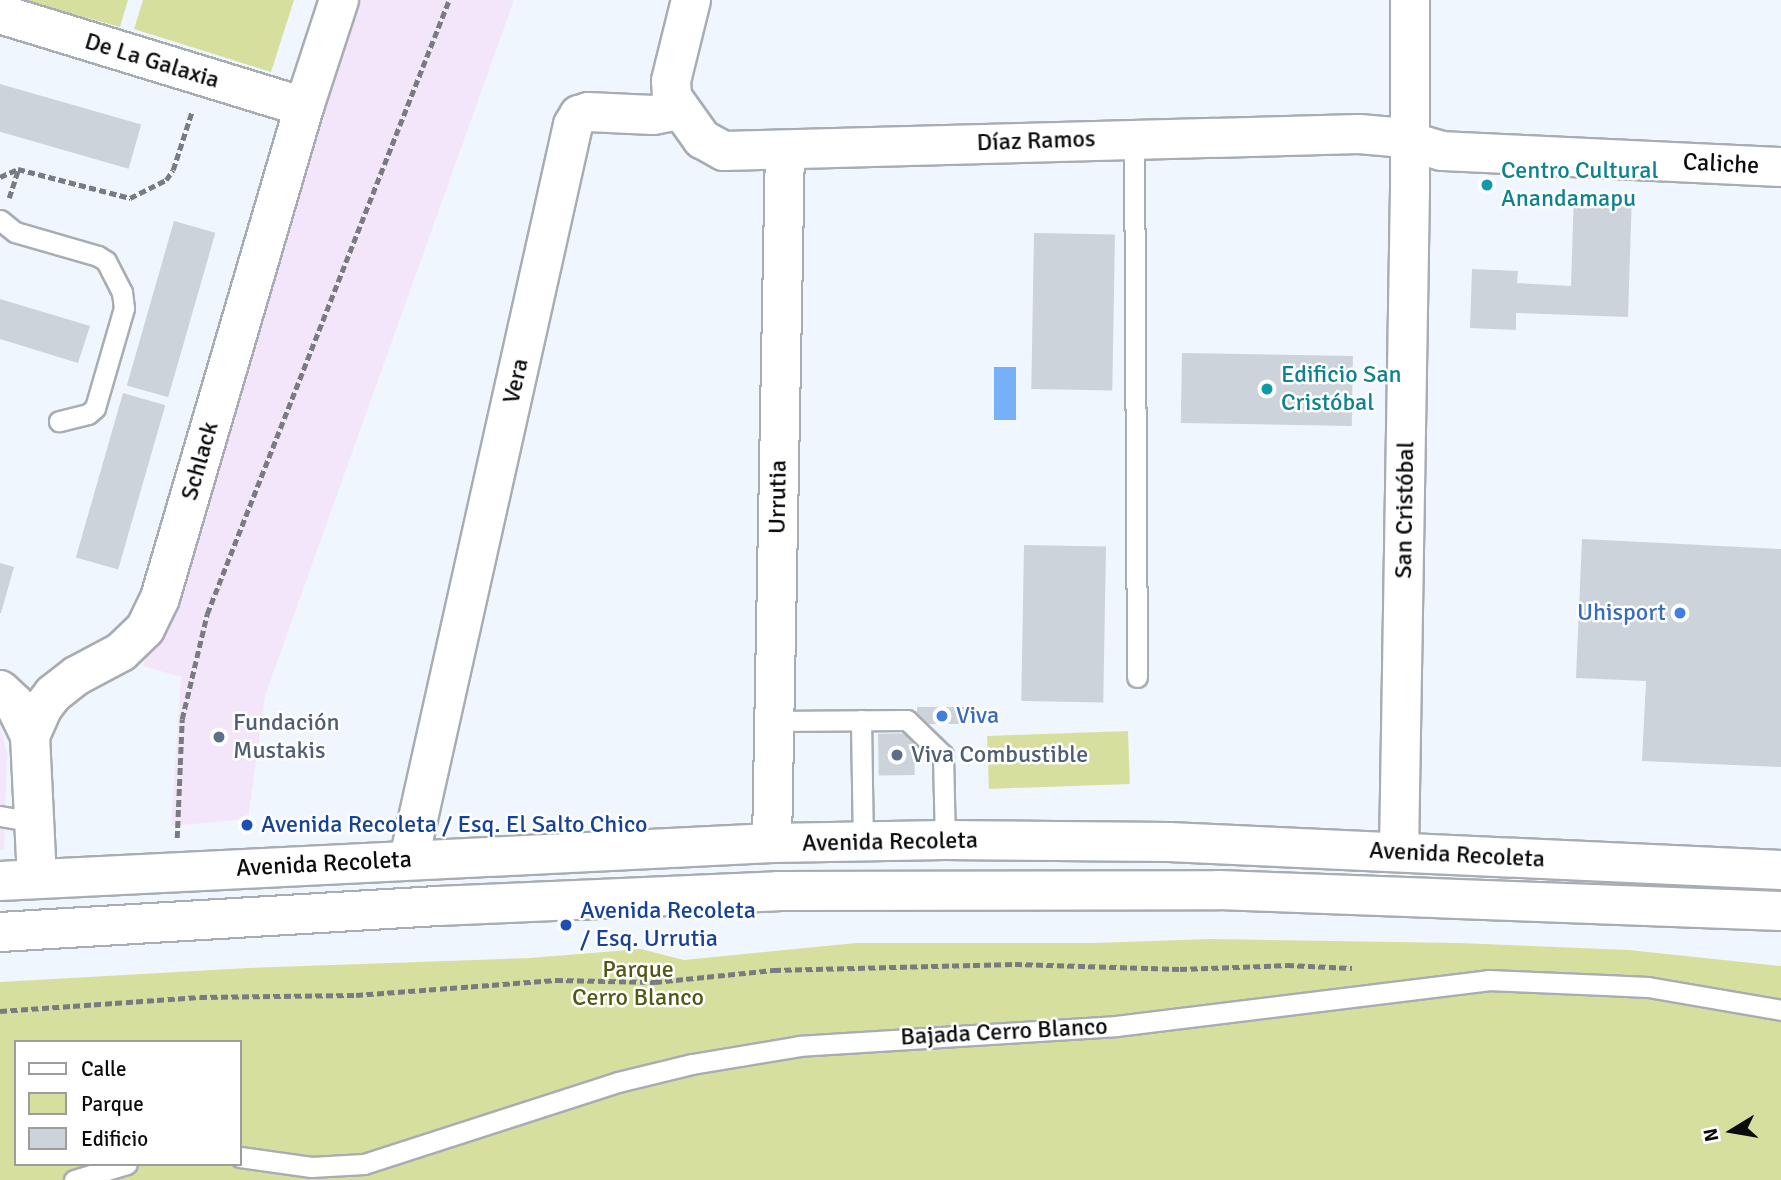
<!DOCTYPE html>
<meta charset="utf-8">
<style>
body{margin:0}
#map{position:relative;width:1781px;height:1180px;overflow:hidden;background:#f0f6fd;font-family:Signika,sans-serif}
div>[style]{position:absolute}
.commercial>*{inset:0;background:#f3e6fa}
.green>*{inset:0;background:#d7df9f;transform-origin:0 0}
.water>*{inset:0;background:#76b0f6;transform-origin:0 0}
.building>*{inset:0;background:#cdd3da;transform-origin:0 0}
.path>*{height:4.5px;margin-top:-2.25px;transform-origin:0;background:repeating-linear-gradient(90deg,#787b80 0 7px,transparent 0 10.5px)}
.roads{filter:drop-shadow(2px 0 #a8adb3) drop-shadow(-2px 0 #a8adb3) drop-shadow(0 2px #a8adb3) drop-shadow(0 -2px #a8adb3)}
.lane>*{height:19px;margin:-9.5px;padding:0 9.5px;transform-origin:9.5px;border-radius:9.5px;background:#fff}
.street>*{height:38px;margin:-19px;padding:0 19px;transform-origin:19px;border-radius:19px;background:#fff}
.secondary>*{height:38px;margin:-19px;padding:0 19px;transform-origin:19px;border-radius:19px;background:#fff}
.primary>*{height:38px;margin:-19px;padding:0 19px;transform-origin:19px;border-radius:19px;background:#fff}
.dots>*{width:19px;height:19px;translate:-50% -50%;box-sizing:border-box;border:4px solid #fff;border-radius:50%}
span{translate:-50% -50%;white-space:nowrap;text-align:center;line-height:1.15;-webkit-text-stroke:5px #fff;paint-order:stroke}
.street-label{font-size:24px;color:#0a0b0d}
.culture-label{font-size:24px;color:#0d838f}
.left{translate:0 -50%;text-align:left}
.shop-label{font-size:24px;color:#366cbe}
.right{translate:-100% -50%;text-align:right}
.service-label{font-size:24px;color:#4e5e75}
.transit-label{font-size:24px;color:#164399}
.park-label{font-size:24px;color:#525814}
.legend{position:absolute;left:14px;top:1040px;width:228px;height:126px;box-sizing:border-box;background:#fff;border:2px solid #9d9d9e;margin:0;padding:9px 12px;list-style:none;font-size:21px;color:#0a0b0d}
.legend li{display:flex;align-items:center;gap:14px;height:35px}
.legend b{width:35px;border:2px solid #9d9d9e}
.north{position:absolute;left:1697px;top:1096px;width:70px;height:70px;-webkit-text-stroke:5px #fff;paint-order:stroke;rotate:259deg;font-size:19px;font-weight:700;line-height:28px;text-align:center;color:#0a0b0d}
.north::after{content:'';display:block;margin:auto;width:24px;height:32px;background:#0a0b0d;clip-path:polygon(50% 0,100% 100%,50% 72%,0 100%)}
</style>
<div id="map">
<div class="commercial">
<i style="clip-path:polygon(360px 0,514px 0,265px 696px,248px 819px,171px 826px,181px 677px,143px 666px,305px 159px)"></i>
<i style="clip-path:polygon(0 726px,7px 753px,4px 850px,0 850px)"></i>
</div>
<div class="green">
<i style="clip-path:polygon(22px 0,128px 0,120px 27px)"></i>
<i style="clip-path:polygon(143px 0,294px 0,271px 72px,134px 29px)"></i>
<i style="left:1128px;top:731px;width:53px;height:141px;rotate:88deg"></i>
<i style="clip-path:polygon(evenodd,1211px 939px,1459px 943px,1629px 950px,1781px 966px,1781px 1180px,0 1180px,0 982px,248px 968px,530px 958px,641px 949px,684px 960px,856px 943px,1094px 943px,1211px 939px,16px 1042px,240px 1042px,240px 1164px,16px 1164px,16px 1042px)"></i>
</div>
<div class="water">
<i style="left:994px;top:367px;width:22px;height:53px"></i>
</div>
<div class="building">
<i style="left:0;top:84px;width:147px;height:46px;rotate:16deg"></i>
<i style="clip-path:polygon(1574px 192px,1632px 194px,1628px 317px,1516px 313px,1516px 330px,1470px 328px,1472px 269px,1518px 271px,1517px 283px,1571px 286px)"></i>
<i style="left:174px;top:221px;width:43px;height:171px;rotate:16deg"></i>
<i style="left:1034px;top:233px;width:81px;height:156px;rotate:1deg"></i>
<i style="clip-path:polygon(0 299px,90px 326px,78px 363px,0 339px)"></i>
<i style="left:1182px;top:353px;width:171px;height:70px;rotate:1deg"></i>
<i style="left:123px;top:393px;width:44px;height:171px;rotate:16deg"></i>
<i style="clip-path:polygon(1582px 539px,1781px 549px,1781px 767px,1642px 761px,1646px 681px,1576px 678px)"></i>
<i style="left:1024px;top:545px;width:82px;height:156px;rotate:1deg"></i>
<i style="clip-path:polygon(0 563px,14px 567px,1px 613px,0 613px)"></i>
<i style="left:917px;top:707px;width:50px;height:17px"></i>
<i style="left:914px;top:733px;width:42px;height:36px;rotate:89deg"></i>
</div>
<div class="path">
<i style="left:0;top:177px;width:20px;rotate:-24deg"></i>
<i style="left:18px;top:169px;width:116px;rotate:14.5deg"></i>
<i style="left:130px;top:198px;width:40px;rotate:-26.6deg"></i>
<i style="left:166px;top:180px;width:12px;rotate:-55deg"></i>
<i style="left:173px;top:170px;width:62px;rotate:-72.1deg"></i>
<i style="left:9px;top:198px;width:29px;rotate:-72deg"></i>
<i style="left:177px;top:838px;width:119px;rotate:-87.6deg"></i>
<i style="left:182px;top:719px;width:108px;rotate:-76.6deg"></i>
<i style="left:207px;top:614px;width:660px;rotate:-68.49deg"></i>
<i style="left:0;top:1011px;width:200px;rotate:-4deg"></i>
<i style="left:200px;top:997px;width:156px;rotate:-0.7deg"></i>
<i style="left:356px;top:995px;width:201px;rotate:-4.3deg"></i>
<i style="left:556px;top:980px;width:99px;rotate:1.2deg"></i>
<i style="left:655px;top:982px;width:120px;rotate:-5.8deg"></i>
<i style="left:774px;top:970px;width:241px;rotate:-1.4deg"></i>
<i style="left:1015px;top:964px;width:165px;rotate:1.7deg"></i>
<i style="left:1180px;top:969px;width:107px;rotate:-2.1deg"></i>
<i style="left:1287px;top:965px;width:65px;rotate:2.6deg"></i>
</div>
<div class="roads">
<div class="lane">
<i style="left:1134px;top:138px;width:539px;rotate:89.68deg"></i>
<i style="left:0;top:220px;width:19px;rotate:39deg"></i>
<i style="left:15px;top:232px;width:86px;rotate:16.1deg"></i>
<i style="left:98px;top:256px;width:9px;rotate:32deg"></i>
<i style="left:106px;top:261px;width:35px;rotate:63deg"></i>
<i style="left:122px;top:292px;width:16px;rotate:83deg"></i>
<i style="left:124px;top:308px;width:104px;rotate:106.2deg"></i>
<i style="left:95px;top:408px;width:9px;rotate:139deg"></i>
<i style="left:88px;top:414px;width:30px;rotate:166deg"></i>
<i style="left:861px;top:720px;width:121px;rotate:89.1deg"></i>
<i style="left:774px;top:721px;width:133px;rotate:-0.4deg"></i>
<i style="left:907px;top:720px;width:50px;rotate:44.2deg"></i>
<i style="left:943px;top:755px;width:85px;rotate:88.7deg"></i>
<i style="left:0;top:816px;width:36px;rotate:10deg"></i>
<i style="left:240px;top:1157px;width:72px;rotate:8deg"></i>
<i style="left:311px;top:1167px;width:53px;rotate:-3.2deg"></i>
<i style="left:364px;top:1164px;width:267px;rotate:-17.9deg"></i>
<i style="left:618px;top:1082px;width:76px;rotate:-13.7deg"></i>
<i style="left:692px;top:1064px;width:109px;rotate:-9.5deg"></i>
<i style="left:799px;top:1046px;width:318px;rotate:-3.6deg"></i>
<i style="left:1116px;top:1026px;width:375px;rotate:-7deg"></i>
<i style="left:1488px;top:980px;width:160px;rotate:2.5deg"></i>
<i style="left:1648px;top:987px;width:135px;rotate:9.8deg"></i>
<i style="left:74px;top:1180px;width:55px;rotate:-16.8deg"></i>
</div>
<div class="street">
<i style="left:691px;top:0;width:83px;rotate:103.9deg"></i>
<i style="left:671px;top:81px;width:16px;rotate:86deg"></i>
<i style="left:672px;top:97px;width:52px;rotate:54.5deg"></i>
<i style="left:702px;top:139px;width:25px;rotate:29deg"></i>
<i style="left:724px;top:151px;width:635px;rotate:-1.53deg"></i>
<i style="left:1359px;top:134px;width:35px;rotate:5deg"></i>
<i style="left:1394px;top:137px;width:50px;rotate:16.3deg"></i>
<i style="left:1442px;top:151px;width:339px;rotate:2.7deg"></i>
<i style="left:0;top:14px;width:318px;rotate:17deg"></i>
<i style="left:30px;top:736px;width:32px;rotate:-66deg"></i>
<i style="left:43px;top:707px;width:16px;rotate:-52deg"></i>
<i style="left:53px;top:694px;width:29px;rotate:-38deg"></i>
<i style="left:76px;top:676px;width:51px;rotate:-28.1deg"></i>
<i style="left:121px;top:652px;width:33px;rotate:-44deg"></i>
<i style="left:145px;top:629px;width:34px;rotate:-64deg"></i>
<i style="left:160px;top:598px;width:512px;rotate:-73.65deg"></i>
<i style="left:304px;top:107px;width:113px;rotate:-71.9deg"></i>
<i style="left:772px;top:843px;width:693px;rotate:-88.93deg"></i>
<i style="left:1399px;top:852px;width:666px;rotate:-89.05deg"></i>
<i style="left:1410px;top:186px;width:186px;rotate:-90deg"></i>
<i style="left:409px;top:859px;width:752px;rotate:-77.41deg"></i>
<i style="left:573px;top:125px;width:12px;rotate:-59deg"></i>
<i style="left:579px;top:115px;width:9px;rotate:-18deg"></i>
<i style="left:588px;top:112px;width:65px;rotate:2.6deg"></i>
<i style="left:653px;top:115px;width:26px;rotate:-11deg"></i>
</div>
<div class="secondary">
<i style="left:0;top:690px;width:19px;rotate:43deg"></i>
<i style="left:14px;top:703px;width:37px;rotate:64deg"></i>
<i style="left:30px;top:736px;width:143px;rotate:87.2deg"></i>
</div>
<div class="primary">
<i style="left:0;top:881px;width:773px;rotate:-2.82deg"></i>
<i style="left:772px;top:843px;width:173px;rotate:-1deg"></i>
<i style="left:945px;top:840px;width:224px;rotate:0.5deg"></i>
<i style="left:1169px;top:842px;width:613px;rotate:2.62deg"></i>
<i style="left:0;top:932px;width:439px;rotate:-3.4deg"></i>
<i style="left:438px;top:906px;width:340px;rotate:-2.5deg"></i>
<i style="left:778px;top:891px;width:441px;rotate:-0.1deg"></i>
<i style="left:1219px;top:890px;width:562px;rotate:2.14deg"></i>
</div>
</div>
<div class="dots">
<i style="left:1487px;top:185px;background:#0f9aa8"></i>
<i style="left:1267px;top:389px;background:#0f9aa8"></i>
<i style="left:1680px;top:613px;background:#3f7fe0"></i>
<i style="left:942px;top:716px;background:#3f7fe0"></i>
<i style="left:219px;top:737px;background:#5c6f8a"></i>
<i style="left:897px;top:755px;background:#5c6f8a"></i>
<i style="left:247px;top:825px;background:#1a4fb4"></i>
<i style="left:566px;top:925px;background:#1a4fb4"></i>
</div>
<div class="street-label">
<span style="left:152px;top:61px;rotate:17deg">De La Galaxia</span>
<span style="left:1036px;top:141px;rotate:-2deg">Díaz Ramos</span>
<span style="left:1721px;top:164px;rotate:3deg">Caliche</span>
<span style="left:516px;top:381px;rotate:-77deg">Vera</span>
<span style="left:200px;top:461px;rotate:-74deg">Schlack</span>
<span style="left:778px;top:497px;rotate:-89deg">Urrutia</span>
<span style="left:1405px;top:510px;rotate:-89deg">San Cristóbal</span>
<span style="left:890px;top:842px;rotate:-1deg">Avenida Recoleta</span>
<span style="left:1457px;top:855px;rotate:3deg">Avenida Recoleta</span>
<span style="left:324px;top:864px;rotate:-3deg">Avenida Recoleta</span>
<span style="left:1004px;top:1032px;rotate:-3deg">Bajada Cerro Blanco</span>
</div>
<div class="culture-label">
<span class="left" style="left:1501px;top:185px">Centro Cultural<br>Anandamapu</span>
<span class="left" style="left:1281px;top:389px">Edificio San<br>Cristóbal</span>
</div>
<div class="shop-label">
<span class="right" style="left:1666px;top:613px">Uhisport</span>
<span class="left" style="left:956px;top:716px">Viva</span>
</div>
<div class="service-label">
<span class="left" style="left:233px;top:737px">Fundación<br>Mustakis</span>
<span class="left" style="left:911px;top:755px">Viva Combustible</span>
</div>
<div class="transit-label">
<span class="left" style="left:261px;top:825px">Avenida Recoleta / Esq. El Salto Chico</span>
<span class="left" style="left:580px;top:925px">Avenida Recoleta<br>/ Esq. Urrutia</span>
</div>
<div class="park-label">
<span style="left:638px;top:984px">Parque<br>Cerro Blanco</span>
</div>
<ul class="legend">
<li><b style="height:9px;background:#fff"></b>Calle</li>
<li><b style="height:19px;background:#d7df9f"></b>Parque</li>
<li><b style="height:19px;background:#cdd3da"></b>Edificio</li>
</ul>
<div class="north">N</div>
</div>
